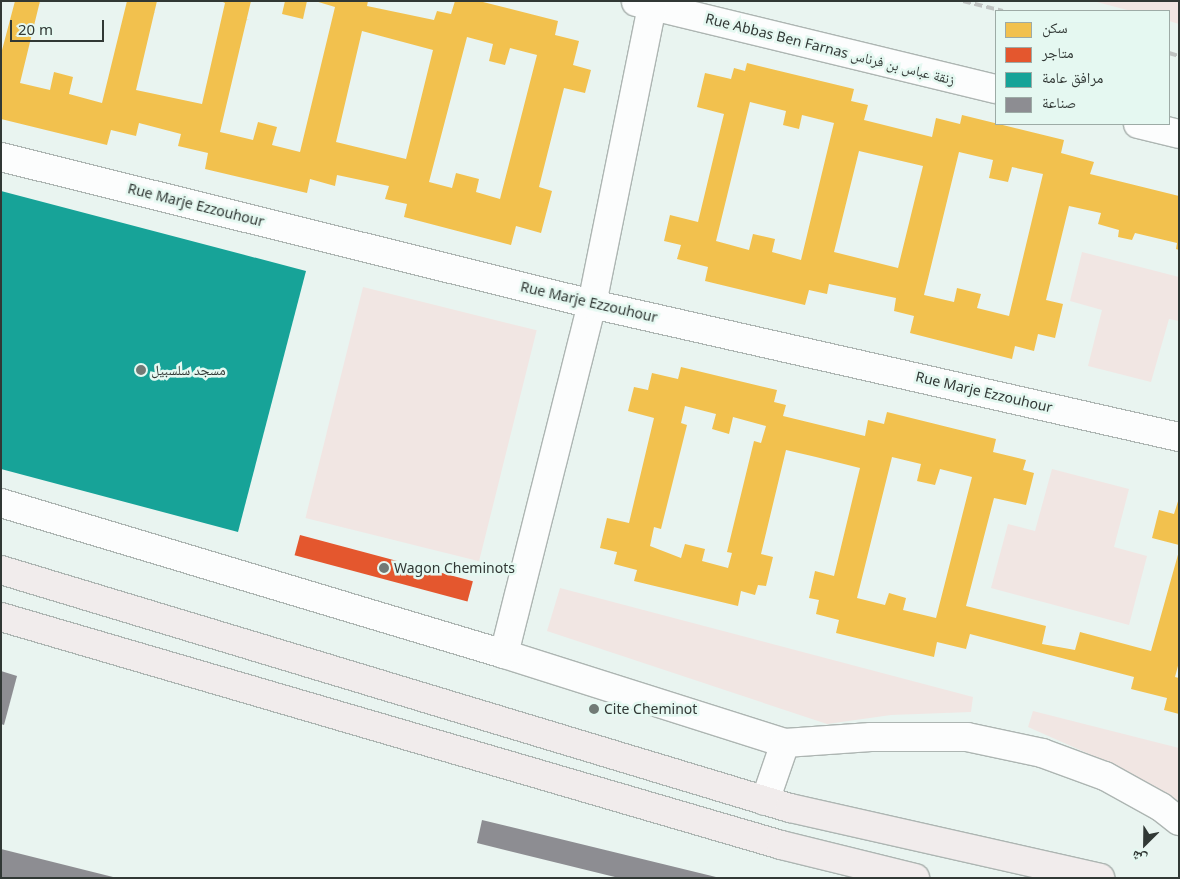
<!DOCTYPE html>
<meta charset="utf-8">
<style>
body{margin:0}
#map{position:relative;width:1180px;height:879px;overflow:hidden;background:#e9f4f0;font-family:"Noto Sans","Noto Naskh Arabic",sans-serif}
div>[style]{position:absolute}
.green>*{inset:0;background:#f1e6e3;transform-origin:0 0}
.homes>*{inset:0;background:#f2c14e}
.shops>*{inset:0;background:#e4572e;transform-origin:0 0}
.public>*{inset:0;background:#17a398}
.industry>*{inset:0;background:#8d8d92}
.roads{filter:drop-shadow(1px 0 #adb5b2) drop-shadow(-1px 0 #adb5b2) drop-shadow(0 1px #adb5b2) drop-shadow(0 -1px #adb5b2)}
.minor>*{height:28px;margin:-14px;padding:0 14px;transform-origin:14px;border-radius:14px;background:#fcfdfd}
.primary>*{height:28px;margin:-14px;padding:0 14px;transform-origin:14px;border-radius:14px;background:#f1ecec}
.rail>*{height:4px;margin-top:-2px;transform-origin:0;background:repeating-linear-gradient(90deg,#c0c3c2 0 8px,transparent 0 12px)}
.dots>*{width:14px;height:14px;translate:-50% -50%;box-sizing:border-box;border:2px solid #e5f8f1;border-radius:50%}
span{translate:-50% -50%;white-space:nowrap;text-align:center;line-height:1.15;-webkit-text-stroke:5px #e5f8f1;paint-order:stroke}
.street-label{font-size:14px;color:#313835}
.poi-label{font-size:14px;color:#313835}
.left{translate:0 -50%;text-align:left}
.frame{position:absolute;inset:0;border:2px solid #313835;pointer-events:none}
.legend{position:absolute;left:995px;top:10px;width:175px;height:115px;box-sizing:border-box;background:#e5f8f1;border:1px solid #9daba6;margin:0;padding:6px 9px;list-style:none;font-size:15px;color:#313835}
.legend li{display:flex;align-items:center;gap:10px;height:25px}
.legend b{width:25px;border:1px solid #9daba6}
.north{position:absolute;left:1120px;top:819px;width:50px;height:50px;-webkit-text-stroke:4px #e5f8f1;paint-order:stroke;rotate:203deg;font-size:14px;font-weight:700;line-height:20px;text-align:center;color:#313835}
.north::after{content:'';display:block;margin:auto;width:18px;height:22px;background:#313835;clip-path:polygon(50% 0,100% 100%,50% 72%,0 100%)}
.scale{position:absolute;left:10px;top:20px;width:94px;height:22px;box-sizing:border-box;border:2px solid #313835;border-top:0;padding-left:6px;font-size:15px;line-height:18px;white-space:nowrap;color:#313835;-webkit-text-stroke:4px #e5f8f1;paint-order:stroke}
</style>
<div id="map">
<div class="green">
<i style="clip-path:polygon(1093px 1px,1179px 1px,1179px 24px,1169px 21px,1169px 11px,1131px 11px)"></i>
<i style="clip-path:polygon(1082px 252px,1179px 277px,1179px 321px,1169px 319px,1151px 382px,1088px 366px,1102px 310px,1070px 301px)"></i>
<i style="left:363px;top:287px;width:179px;height:238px;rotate:14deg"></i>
<i style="clip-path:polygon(1052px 469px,1129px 489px,1114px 547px,1147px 556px,1129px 625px,991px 588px,1008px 524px,1035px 531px)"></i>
<i style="clip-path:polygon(560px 588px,973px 697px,971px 712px,891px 715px,827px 724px,547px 631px)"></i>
<i style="clip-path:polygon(1033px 711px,1179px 748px,1179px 801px,1114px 765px,1028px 727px)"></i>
</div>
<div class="homes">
<i style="clip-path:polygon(evenodd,15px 1px,40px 1px,20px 83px,50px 90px,54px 72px,73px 77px,69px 94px,102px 103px,127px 1px,157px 1px,136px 90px,202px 104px,225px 3px,221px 1px,251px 1px,220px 132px,253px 140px,258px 122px,277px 127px,272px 145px,300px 152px,335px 7px,315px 1px,368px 1px,367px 6px,434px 20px,437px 11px,451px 14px,455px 1px,479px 1px,558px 21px,555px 35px,579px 41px,573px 65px,591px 70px,585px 93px,564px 88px,539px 187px,552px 191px,541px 233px,516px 226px,511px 245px,404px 217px,407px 204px,385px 199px,389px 186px,337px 175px,335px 186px,310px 179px,307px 193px,205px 169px,208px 153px,178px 146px,181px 134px,139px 123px,136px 136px,111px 130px,107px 145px,1px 119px,1px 54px,15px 1px,362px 31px,433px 50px,406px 159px,336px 142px,362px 31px,15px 1px,467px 37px,493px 44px,489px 61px,505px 65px,510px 48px,537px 55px,500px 199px,476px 192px,479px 179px,456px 173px,452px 188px,429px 182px,467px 37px)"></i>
<i style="clip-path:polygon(285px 1px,307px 1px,303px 19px,282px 14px)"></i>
<i style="clip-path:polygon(evenodd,747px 63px,854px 89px,851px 101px,868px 105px,864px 120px,932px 137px,936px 118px,960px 124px,962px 115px,1064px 140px,1061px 153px,1094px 162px,1090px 174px,1179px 196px,1179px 250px,1176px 249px,1177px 243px,1135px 233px,1132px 240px,1118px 237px,1119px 230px,1098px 224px,1101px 213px,1069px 206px,1046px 300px,1063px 304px,1055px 338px,1038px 334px,1034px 351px,1015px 346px,1012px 359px,910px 333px,914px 316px,894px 311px,896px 298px,829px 284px,827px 294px,809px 290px,805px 305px,705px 281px,708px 267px,677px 259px,681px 245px,664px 241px,670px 215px,698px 222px,724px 114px,697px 107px,705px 73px,731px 79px,734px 68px,745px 71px,747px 63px,750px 102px,786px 111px,783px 125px,799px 129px,802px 115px,834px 123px,801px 260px,772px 252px,775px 239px,753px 234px,749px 250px,716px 241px,750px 102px,747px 63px,859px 151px,923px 166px,898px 268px,834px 252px,859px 151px,747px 63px,959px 152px,993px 160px,989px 178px,1008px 182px,1012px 167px,1043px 174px,1009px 316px,977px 308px,981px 294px,957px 288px,954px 302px,924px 295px,959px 152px)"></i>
<i style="clip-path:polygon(evenodd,681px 367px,777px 390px,774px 402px,786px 405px,783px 416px,865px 436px,868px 420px,884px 424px,887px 412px,996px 439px,993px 452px,1026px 460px,1023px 470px,1034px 473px,1026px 505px,994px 498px,966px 606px,1046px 626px,1042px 644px,1075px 650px,1080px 632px,1151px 651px,1179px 551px,1179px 662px,1175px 677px,1179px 678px,1179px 714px,1164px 710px,1167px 698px,1131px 689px,1134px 677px,970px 634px,966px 649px,937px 642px,934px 657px,836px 633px,839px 620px,816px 614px,819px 600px,809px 598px,815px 571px,834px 576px,860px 468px,816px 457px,786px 450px,761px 554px,773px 557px,766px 586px,758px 585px,755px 595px,741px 591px,738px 606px,634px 581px,637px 570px,614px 564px,617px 552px,600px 548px,607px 518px,629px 523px,654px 418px,628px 411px,634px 387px,648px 390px,652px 373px,678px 379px,681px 367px,685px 406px,716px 414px,712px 429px,729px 434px,733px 417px,766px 426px,761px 443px,754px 441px,727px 552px,732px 553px,728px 568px,702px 561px,705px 549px,685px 544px,681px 558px,650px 546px,654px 527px,661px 529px,687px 425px,681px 423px,685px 406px,681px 367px,892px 457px,921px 464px,917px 481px,935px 485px,940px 469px,972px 477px,936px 618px,903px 610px,906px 598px,889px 593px,885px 605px,857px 598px,892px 457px)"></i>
<i style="clip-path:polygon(1179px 498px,1179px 545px,1152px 538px,1159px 510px,1174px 514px)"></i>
</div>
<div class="shops">
<i style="left:300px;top:535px;width:179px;height:21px;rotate:15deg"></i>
</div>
<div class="public">
<i style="clip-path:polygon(1px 191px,306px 271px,238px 532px,1px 469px)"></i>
</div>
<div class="industry">
<i style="clip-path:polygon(1px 671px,17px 676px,4px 725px,1px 724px)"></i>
<i style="clip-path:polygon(482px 820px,716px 877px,716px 878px,619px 878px,477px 843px)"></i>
<i style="clip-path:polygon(1px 849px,113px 877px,113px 878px,1px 878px)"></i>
</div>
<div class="roads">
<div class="minor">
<i style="left:636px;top:2px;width:370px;rotate:13.6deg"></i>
<i style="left:1138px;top:124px;width:42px;rotate:13.7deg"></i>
<i style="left:1px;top:157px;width:609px;rotate:13.97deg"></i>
<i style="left:592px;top:304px;width:602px;rotate:12.77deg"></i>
<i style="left:1px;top:503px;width:525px;rotate:16.71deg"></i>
<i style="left:504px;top:654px;width:295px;rotate:17.6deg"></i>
<i style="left:504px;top:654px;width:361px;rotate:-75.9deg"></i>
<i style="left:592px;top:304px;width:304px;rotate:-78.6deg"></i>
<i style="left:765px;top:801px;width:61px;rotate:-71deg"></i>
<i style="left:785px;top:743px;width:86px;rotate:-4deg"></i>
<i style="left:871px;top:737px;width:96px"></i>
<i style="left:967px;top:737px;width:77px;rotate:12deg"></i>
<i style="left:1042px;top:753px;width:67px;rotate:20.1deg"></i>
<i style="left:1105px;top:776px;width:64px;rotate:29deg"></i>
<i style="left:1161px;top:807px;width:23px;rotate:38deg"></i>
</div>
<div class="primary">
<i style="left:1px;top:570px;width:824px;rotate:16.79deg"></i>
<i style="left:790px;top:808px;width:318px;rotate:12.7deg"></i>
<i style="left:1px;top:617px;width:813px;rotate:16.29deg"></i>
<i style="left:781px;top:845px;width:138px;rotate:13.8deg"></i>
</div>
</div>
<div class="rail">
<i style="left:963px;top:1px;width:41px;rotate:14deg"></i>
<i style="left:1169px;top:53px;width:10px;rotate:17deg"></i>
</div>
<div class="dots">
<i style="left:141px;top:370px;background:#717a76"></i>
<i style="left:384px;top:568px;background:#717a76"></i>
<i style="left:594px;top:709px;background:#717a76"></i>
</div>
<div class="street-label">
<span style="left:830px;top:49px;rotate:14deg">Rue Abbas Ben Farnas زنقة عباس بن فرناس</span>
<span style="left:196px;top:205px;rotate:14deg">Rue Marje Ezzouhour</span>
<span style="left:589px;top:302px;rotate:13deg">Rue Marje Ezzouhour</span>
<span style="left:984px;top:392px;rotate:13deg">Rue Marje Ezzouhour</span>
</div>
<div class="poi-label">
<span class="left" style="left:151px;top:370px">مسجد سلسبيل</span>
<span class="left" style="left:394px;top:568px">Wagon Cheminots</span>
<span class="left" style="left:604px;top:709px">Cite Cheminot</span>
</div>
<div class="frame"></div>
<ul class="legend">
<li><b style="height:14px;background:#f2c14e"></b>سكن</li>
<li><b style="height:14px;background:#e4572e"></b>متاجر</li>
<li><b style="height:14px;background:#17a398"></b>مرافق عامة</li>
<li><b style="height:14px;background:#8d8d92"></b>صناعة</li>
</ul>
<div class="north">ش</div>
<div class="scale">20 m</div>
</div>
